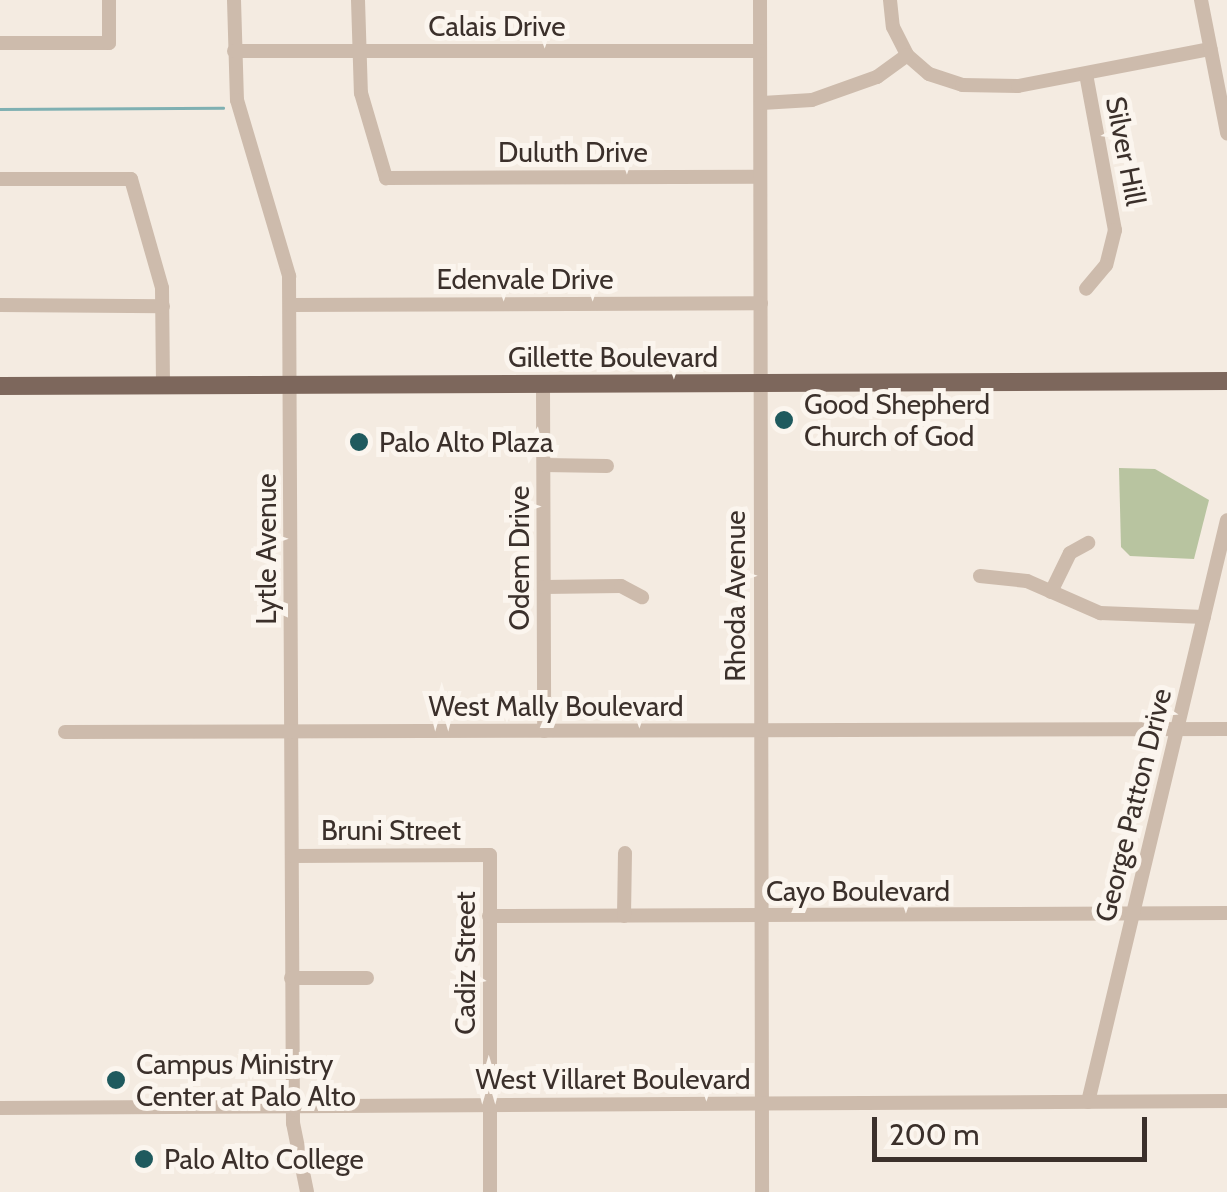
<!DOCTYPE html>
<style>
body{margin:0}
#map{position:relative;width:1227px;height:1192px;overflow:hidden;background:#f4ebe1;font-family:Cabin,sans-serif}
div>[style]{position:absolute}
.green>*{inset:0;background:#b8c4a0}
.stream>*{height:2.5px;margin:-1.25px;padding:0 1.25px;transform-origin:1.25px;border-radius:1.25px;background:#7fb0b2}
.minor>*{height:14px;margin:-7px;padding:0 7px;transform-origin:7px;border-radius:7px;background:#cdbbac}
.major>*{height:18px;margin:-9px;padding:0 9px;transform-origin:9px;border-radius:9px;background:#7d675c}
.dots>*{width:28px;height:28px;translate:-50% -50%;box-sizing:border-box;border:5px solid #fbf5ee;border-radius:50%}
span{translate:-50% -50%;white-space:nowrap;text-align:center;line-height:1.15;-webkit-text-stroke:10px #fbf5ee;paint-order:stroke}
.street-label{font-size:28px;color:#3b302b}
.poi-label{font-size:28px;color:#3b302b}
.left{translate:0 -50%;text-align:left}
.scale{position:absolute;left:872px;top:1117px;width:275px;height:45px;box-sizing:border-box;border:5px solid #3b302b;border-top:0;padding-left:12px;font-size:30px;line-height:35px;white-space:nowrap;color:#3b302b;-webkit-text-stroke:8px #fbf5ee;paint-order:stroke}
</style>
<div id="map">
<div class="green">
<i style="clip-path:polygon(1119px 468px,1155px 469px,1209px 500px,1194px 559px,1130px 556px,1121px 547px)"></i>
</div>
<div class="stream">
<i style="left:0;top:109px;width:223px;rotate:-0.3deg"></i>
</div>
<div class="minor">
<i style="left:234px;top:0;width:100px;rotate:88.3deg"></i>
<i style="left:237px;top:100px;width:184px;rotate:73.5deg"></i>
<i style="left:289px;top:276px;width:847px;rotate:89.73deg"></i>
<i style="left:293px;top:1123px;width:70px;rotate:78.5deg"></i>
<i style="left:358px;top:0;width:93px;rotate:88.2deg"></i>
<i style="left:361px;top:93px;width:89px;rotate:73.6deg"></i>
<i style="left:386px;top:178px;width:374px;rotate:-0.2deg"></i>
<i style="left:760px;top:0;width:1192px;rotate:89.9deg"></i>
<i style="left:890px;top:0;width:27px;rotate:84deg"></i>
<i style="left:893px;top:27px;width:31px;rotate:63deg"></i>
<i style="left:907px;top:55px;width:29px;rotate:41deg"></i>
<i style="left:929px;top:74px;width:35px;rotate:18deg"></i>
<i style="left:962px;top:85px;width:56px;rotate:1deg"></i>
<i style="left:1018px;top:86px;width:196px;rotate:-10.9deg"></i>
<i style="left:1201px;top:0;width:136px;rotate:78.9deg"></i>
<i style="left:0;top:43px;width:109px"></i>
<i style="left:109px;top:43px;width:43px;rotate:-90deg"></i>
<i style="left:234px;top:51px;width:526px"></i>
<i style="left:1086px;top:74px;width:159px;rotate:79.5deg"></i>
<i style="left:1115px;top:230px;width:36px;rotate:104deg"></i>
<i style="left:1106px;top:265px;width:31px;rotate:130deg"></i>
<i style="left:761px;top:103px;width:51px;rotate:-3.4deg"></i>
<i style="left:812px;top:100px;width:69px;rotate:-19.5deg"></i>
<i style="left:877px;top:77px;width:37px;rotate:-36deg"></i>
<i style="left:0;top:179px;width:131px"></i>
<i style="left:131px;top:179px;width:113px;rotate:74.1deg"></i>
<i style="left:162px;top:288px;width:98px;rotate:89.4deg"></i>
<i style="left:0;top:305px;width:163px;rotate:0.4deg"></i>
<i style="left:290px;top:305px;width:471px;rotate:-0.2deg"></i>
<i style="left:543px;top:386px;width:345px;rotate:89.8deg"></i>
<i style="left:544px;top:465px;width:63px;rotate:0.9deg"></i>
<i style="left:980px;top:576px;width:47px;rotate:6.1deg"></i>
<i style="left:1027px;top:581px;width:80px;rotate:23.7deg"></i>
<i style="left:1100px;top:613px;width:104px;rotate:2.2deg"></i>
<i style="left:544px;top:587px;width:77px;rotate:-0.7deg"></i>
<i style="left:621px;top:586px;width:24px;rotate:28deg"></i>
<i style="left:1051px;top:592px;width:43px;rotate:-64deg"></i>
<i style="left:1070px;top:553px;width:21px;rotate:-29deg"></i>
<i style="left:65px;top:732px;width:1162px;rotate:-0.15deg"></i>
<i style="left:292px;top:856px;width:198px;rotate:-0.3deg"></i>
<i style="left:490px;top:855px;width:337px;rotate:90deg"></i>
<i style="left:489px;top:916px;width:738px;rotate:-0.23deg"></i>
<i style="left:624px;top:916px;width:63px;rotate:-89.1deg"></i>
<i style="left:291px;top:978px;width:76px"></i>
<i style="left:1088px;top:1102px;width:598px;rotate:-76.57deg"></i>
<i style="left:0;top:1108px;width:1227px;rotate:-0.33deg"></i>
</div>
<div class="major">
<i style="left:0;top:386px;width:1227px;rotate:-0.23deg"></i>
</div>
<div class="dots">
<i style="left:784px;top:420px;background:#1f5a5e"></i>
<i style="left:359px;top:442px;background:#1f5a5e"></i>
<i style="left:116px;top:1080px;background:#1f5a5e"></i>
<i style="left:144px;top:1159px;background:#1f5a5e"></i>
</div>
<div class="street-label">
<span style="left:497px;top:26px">Calais Drive</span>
<span style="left:1126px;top:151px;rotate:79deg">Silver Hill</span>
<span style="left:573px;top:152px">Duluth Drive</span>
<span style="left:525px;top:279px">Edenvale Drive</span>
<span style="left:613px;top:357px">Gillette Boulevard</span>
<span style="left:266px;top:549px;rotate:-90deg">Lytle Avenue</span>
<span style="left:519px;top:558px;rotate:-90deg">Odem Drive</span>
<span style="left:735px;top:596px;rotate:-90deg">Rhoda Avenue</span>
<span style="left:556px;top:706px">West Mally Boulevard</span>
<span style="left:1133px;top:805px;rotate:-76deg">George Patton Drive</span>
<span style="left:391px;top:830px">Bruni Street</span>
<span style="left:858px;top:891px">Cayo Boulevard</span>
<span style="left:465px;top:963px;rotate:-90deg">Cadiz Street</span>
<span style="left:613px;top:1079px">West Villaret Boulevard</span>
</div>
<div class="poi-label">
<span class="left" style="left:804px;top:420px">Good Shepherd<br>Church of God</span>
<span class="left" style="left:379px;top:442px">Palo Alto Plaza</span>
<span class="left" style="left:136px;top:1080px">Campus Ministry<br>Center at Palo Alto</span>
<span class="left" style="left:164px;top:1159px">Palo Alto College</span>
</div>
<div class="scale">200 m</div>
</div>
